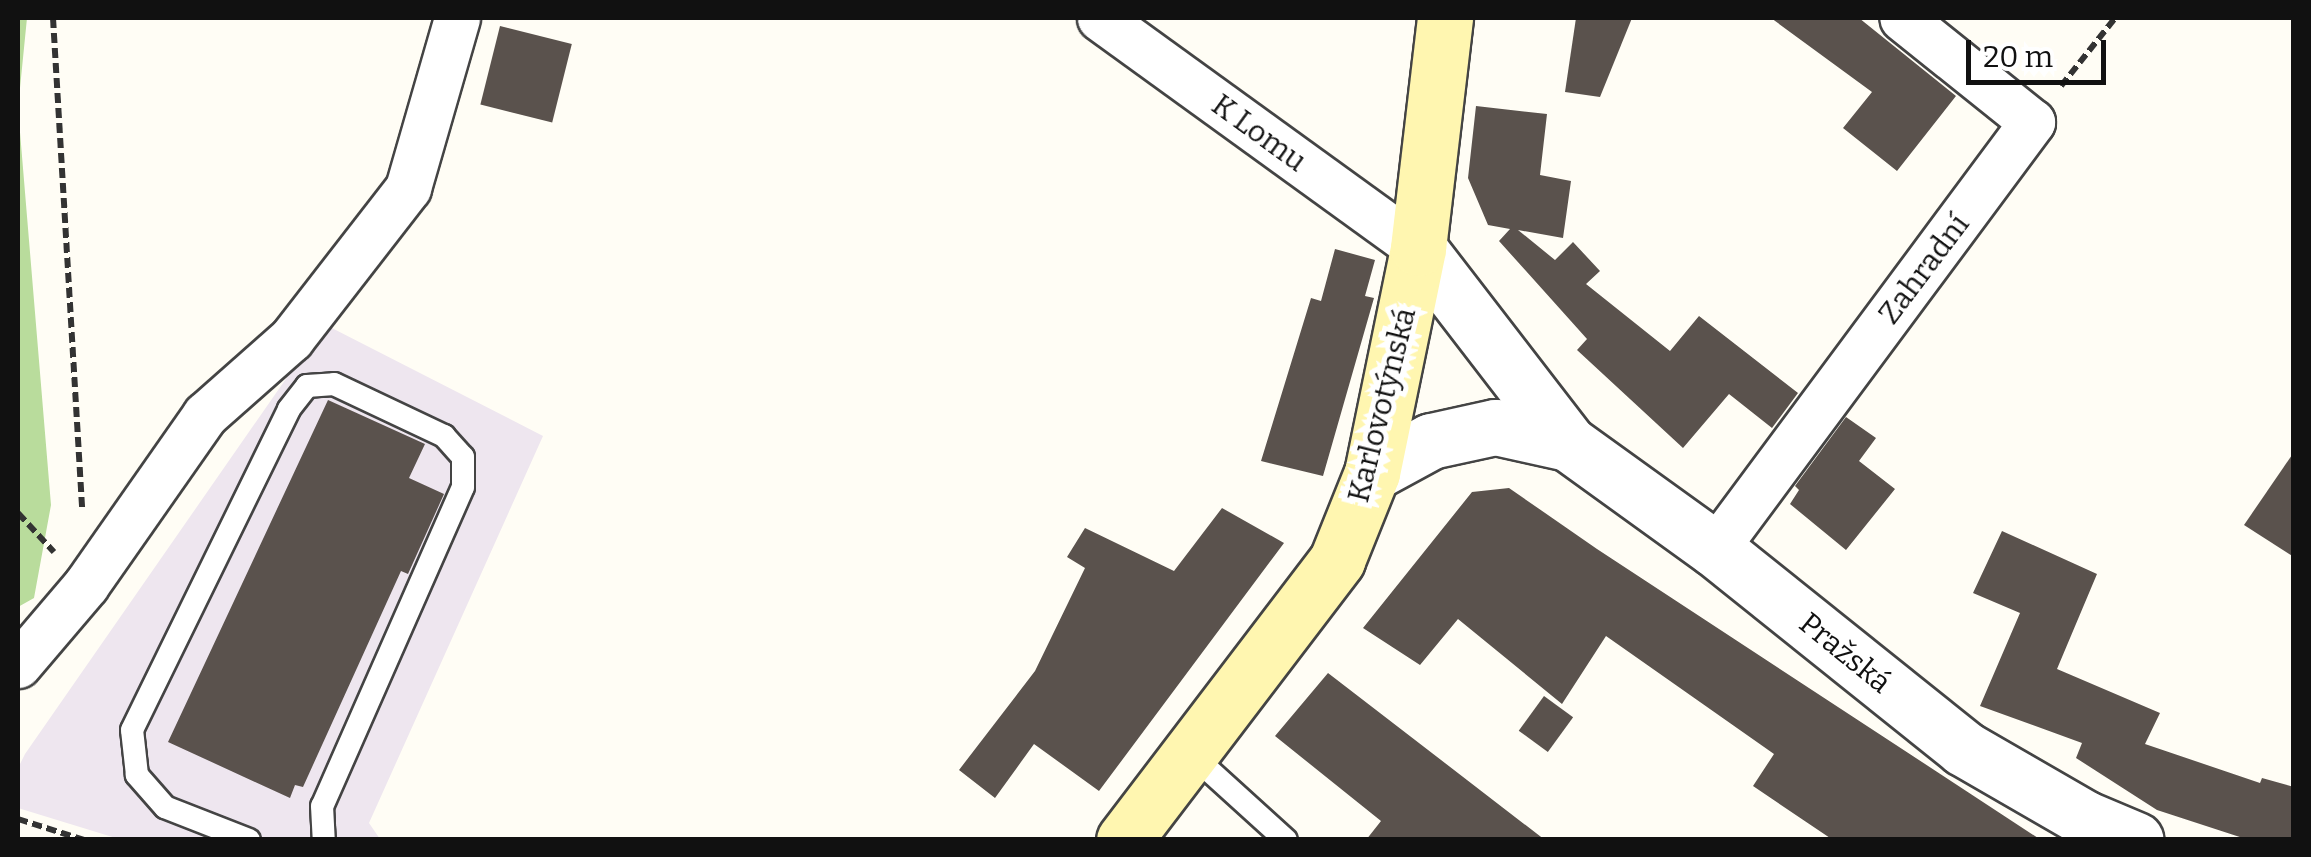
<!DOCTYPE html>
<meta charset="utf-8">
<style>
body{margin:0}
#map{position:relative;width:2311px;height:857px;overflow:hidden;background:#fffdf5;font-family:Bitter,serif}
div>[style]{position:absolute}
.industrial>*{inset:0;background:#eee6ef}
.forest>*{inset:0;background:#b9dc9c}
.building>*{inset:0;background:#5a524d;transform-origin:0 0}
.path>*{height:6px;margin-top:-3px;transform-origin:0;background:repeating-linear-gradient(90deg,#333 0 10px,transparent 0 15px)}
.roads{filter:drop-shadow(2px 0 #444) drop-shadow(-2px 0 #444) drop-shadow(0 2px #444) drop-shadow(0 -2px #444)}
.service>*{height:22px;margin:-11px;padding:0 11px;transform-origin:11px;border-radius:11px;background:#fff}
.minor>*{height:45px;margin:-22.5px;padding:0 22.5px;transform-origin:22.5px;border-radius:22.5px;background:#fff}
.tertiary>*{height:55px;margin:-27.5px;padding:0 27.5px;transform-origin:27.5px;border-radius:27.5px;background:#fff}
.secondary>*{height:55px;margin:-27.5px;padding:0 27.5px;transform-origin:27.5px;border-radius:27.5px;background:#fff6b0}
span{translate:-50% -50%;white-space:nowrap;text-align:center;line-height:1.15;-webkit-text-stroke:10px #fff;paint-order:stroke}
.street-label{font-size:30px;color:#111}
.frame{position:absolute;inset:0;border:20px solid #111;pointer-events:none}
.scale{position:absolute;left:1966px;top:40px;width:140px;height:45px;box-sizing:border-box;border:5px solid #111;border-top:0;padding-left:12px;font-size:30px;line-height:35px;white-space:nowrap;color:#111;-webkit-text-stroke:8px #fff;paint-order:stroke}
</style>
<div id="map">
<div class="industrial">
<i style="clip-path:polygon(324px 324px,543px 436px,369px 823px,380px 839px,119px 839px,18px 808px,18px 768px,25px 754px)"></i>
</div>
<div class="forest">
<i style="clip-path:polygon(18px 18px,27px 18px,18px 108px,51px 505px,34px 598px,18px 607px)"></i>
</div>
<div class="building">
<i style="clip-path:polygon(1576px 18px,1632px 18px,1600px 97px,1565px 92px)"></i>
<i style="clip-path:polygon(1771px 18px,1859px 18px,1956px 96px,1897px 171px,1843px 128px,1872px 92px)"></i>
<i style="left:500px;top:26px;width:74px;height:81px;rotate:14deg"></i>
<i style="clip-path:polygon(1476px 106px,1547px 114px,1540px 175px,1571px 181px,1563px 238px,1518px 230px,1555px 260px,1573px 242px,1600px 271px,1586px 284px,1670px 351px,1699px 316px,1798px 393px,1772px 428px,1729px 394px,1683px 448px,1577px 350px,1587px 339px,1499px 241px,1510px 229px,1488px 225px,1468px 178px)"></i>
<i style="clip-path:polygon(1335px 249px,1375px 260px,1365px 296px,1374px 298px,1323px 476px,1261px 461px,1311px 298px,1321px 301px)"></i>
<i style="clip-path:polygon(328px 400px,425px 444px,409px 478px,444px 494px,408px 574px,401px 571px,303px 787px,295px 785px,290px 798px,168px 742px)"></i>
<i style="clip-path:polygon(1846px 417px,1876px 438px,1859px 461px,1895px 489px,1846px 550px,1790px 504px,1799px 490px,1795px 486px)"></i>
<i style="clip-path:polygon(2294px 452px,2294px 557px,2244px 525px)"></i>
<i style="clip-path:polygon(1509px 488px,1597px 549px,2041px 840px,1833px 840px,1753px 786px,1774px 754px,1606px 636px,1562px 704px,1458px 619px,1420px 665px,1363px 628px,1472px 492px)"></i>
<i style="clip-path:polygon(1222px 508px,1284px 543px,1099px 791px,1034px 744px,995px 798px,959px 770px,1035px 671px,1085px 568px,1067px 557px,1085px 528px,1174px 571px)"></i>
<i style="clip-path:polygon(2002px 531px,2097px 574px,2057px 669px,2160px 713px,2145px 744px,2260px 783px,2262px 778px,2294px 787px,2294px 840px,2249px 840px,2157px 810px,2076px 758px,2082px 743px,1980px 706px,2020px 613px,1973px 593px)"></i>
<i style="clip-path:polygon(1328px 673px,1545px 840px,1366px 840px,1381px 821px,1275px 736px)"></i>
<i style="left:1544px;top:696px;width:36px;height:43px;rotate:36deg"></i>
</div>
<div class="path">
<i style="left:53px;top:18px;width:493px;rotate:86.6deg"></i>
<i style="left:2061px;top:86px;width:87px;rotate:-51.5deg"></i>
<i style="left:18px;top:513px;width:53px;rotate:47.3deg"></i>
<i style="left:18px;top:819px;width:69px;rotate:17.7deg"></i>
</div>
<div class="roads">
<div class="service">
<i style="left:1191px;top:754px;width:128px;rotate:42.2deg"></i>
<i style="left:249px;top:840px;width:90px;rotate:-158.6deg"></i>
<i style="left:165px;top:807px;width:43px;rotate:-131.2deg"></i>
<i style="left:137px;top:775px;width:45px;rotate:-96.3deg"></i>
<i style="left:132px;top:730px;width:357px;rotate:-63.9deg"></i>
<i style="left:289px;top:409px;width:29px;rotate:-52deg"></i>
<i style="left:307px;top:386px;width:27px;rotate:-4deg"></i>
<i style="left:334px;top:384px;width:122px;rotate:25.3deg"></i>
<i style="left:444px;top:436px;width:28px;rotate:48deg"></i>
<i style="left:463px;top:457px;width:30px;rotate:90deg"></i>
<i style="left:463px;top:487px;width:349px;rotate:113.8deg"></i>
<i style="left:322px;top:806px;width:34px;rotate:87deg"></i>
</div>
<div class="minor">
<i style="left:1100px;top:18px;width:392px;rotate:35.9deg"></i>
<i style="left:1715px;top:549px;width:532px;rotate:-53.41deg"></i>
<i style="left:2032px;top:122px;width:166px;rotate:-141.3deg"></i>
<i style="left:18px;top:665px;width:105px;rotate:-49.6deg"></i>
<i style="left:86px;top:585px;width:208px;rotate:-55deg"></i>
<i style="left:205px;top:415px;width:115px;rotate:-41.5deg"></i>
<i style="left:291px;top:339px;width:191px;rotate:-52.2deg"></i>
<i style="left:408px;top:188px;width:177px;rotate:-73.9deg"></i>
</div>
<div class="tertiary">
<i style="left:1418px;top:248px;width:246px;rotate:52.4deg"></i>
<i style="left:1568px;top:443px;width:181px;rotate:35.8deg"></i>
<i style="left:1715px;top:549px;width:318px;rotate:38.7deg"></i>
<i style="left:1963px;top:748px;width:140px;rotate:30deg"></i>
<i style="left:2084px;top:818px;width:56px;rotate:22.9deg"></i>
<i style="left:1372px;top:473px;width:67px;rotate:-28.5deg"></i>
<i style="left:1431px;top:441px;width:66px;rotate:-12.3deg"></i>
<i style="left:1495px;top:427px;width:75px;rotate:12.4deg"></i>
</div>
<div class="secondary">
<i style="left:1124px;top:840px;width:352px;rotate:-52.7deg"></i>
<i style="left:1337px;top:560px;width:94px;rotate:-68.1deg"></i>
<i style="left:1372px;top:473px;width:230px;rotate:-78.4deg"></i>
<i style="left:1418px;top:248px;width:232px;rotate:-83.3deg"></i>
</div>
</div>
<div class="street-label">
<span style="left:1259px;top:133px;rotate:36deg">K Lomu</span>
<span style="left:1924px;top:269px;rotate:-53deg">Zahradní</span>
<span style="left:1382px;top:405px;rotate:-76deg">Karlovotýnská</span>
<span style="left:1845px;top:653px;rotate:39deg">Pražská</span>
</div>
<div class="frame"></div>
<div class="scale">20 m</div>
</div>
